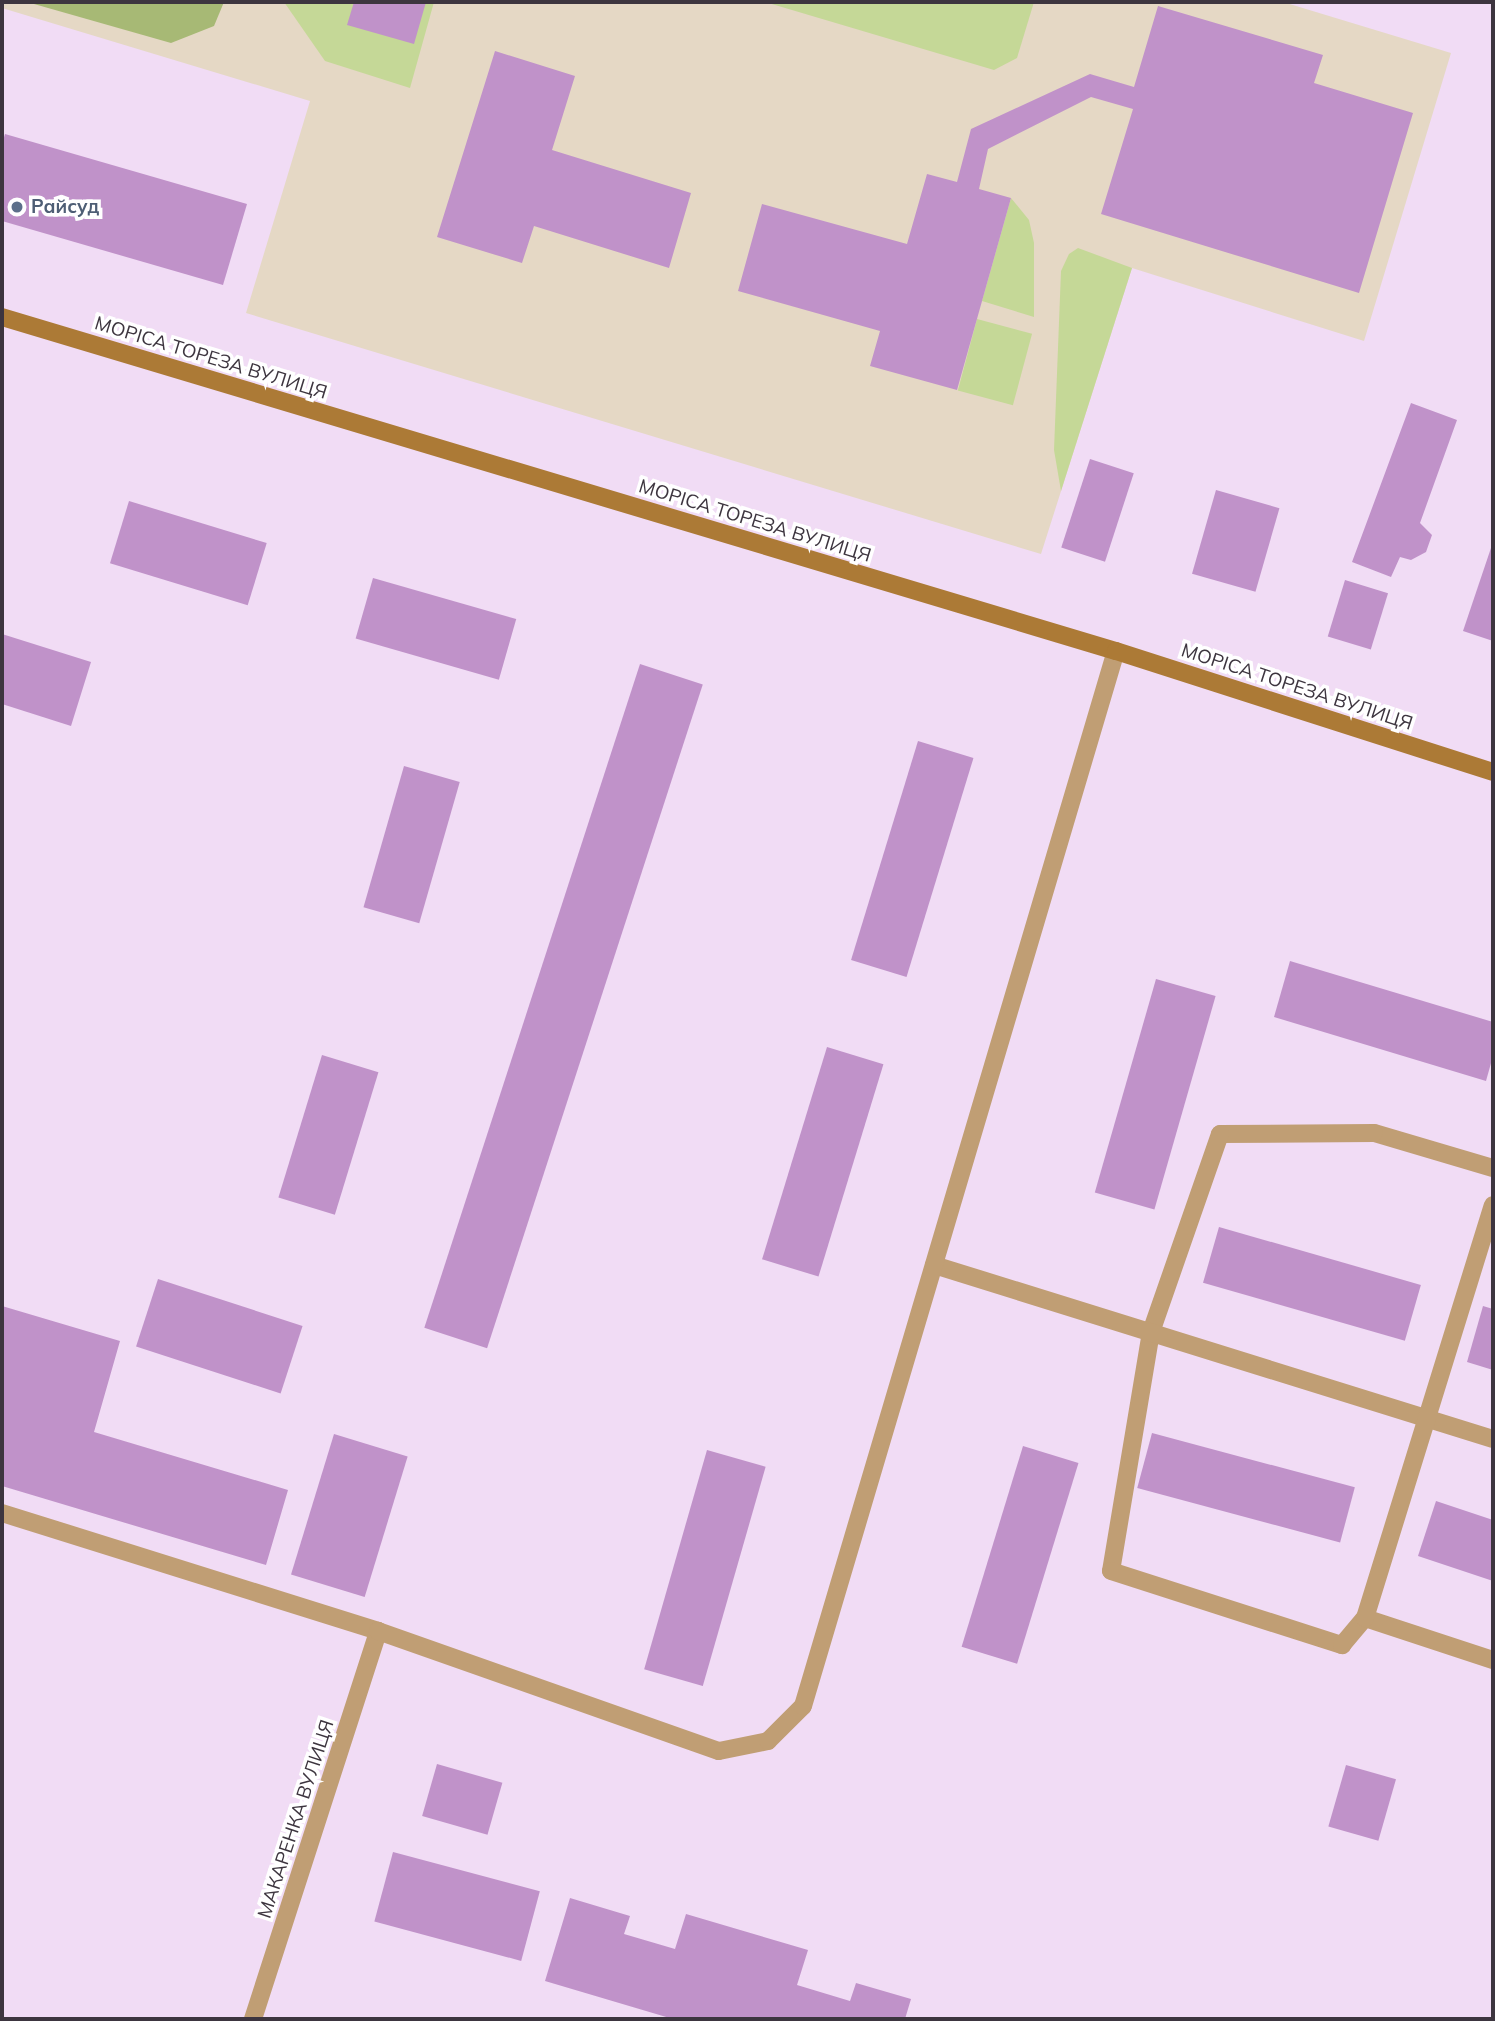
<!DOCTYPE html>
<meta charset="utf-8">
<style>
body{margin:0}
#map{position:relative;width:1495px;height:2021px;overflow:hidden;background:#f1dcf5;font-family:Mulish,sans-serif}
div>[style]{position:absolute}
.education>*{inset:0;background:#e5d8c5}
.green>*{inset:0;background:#c5d897;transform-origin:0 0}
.forest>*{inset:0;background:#a7b975}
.building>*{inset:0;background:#c092c9;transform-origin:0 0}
.lane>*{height:18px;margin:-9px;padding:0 9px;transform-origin:9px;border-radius:9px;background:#c09e74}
.street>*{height:18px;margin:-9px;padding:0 9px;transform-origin:9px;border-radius:9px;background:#c09e74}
.secondary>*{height:18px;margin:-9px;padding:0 9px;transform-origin:9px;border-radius:9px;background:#ac7a36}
.dots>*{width:19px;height:19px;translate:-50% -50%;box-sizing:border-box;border:4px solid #fff;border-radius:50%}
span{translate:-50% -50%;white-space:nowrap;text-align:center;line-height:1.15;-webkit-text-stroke:7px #fff;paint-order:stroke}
.service-label{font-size:19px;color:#4e5e75;font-weight:700}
.left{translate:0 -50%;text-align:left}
.street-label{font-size:19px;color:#3d353f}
.frame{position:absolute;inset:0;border:4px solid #3d353f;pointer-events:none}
</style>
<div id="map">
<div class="education">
<i style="clip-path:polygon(2px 2px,1283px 2px,1451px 53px,1364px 341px,1132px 268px,1041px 554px,246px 313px,310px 101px,2px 8px)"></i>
</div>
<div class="green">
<i style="clip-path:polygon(284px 2px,434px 2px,410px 88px,325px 61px)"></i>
<i style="clip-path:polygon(765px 2px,1034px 2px,1017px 58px,994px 70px)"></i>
<i style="clip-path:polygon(1011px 198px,1029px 220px,1034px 243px,1034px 317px,982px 301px)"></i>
<i style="clip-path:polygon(1078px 248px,1132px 268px,1061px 491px,1054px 450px,1061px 271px,1069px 254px)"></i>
<i style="left:977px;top:319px;width:57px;height:74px;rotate:15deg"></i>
</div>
<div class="forest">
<i style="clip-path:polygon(27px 2px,224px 2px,214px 26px,171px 43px)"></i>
</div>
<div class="building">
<i style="clip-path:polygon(354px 2px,426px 2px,414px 44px,347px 25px)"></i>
<i style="clip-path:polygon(1158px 6px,1323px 55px,1314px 83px,1413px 113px,1359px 293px,1101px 214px,1133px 109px,1091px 97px,988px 149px,979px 189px,1011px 198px,957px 390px,870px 366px,880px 331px,738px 291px,762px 204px,907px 244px,927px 174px,957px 182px,971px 129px,1090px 74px,1134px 87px)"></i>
<i style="clip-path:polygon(495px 51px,575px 76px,552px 150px,691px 193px,669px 268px,534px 226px,522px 263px,437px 237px)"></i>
<i style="clip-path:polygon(5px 134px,247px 204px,223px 285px,2px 221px,2px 144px)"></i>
<i style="clip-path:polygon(1411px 403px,1457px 420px,1420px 523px,1432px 535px,1426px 552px,1411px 560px,1400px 557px,1391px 577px,1352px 562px)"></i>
<i style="left:1090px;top:459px;width:46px;height:93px;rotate:18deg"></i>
<i style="left:1216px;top:490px;width:66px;height:87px;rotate:16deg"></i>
<i style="left:129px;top:501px;width:144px;height:65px;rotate:17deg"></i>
<i style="clip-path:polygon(1493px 542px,1493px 641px,1463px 631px)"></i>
<i style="left:373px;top:578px;width:149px;height:63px;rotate:16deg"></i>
<i style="left:1345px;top:580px;width:45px;height:59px;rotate:17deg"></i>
<i style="clip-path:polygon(2px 634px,91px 662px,71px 726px,2px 704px)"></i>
<i style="left:640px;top:664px;width:66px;height:698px;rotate:18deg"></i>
<i style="left:918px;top:741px;width:58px;height:229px;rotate:17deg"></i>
<i style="left:404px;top:766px;width:58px;height:147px;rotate:16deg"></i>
<i style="clip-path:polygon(1290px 961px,1493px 1022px,1493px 1056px,1486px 1081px,1274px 1017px)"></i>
<i style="left:1156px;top:979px;width:62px;height:222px;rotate:16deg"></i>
<i style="left:827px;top:1047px;width:59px;height:222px;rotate:17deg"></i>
<i style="left:322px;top:1055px;width:59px;height:149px;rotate:17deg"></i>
<i style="left:1219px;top:1227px;width:210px;height:58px;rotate:16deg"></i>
<i style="left:158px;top:1279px;width:152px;height:71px;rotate:18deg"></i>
<i style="clip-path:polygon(2px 1306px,120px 1341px,94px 1432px,288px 1490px,266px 1565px,2px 1486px)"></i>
<i style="clip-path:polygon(1483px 1306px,1493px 1309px,1493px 1370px,1467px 1362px)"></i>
<i style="left:1152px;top:1433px;width:210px;height:57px;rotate:15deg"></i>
<i style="left:334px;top:1434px;width:77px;height:147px;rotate:17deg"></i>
<i style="left:1023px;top:1446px;width:58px;height:210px;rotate:17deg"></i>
<i style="left:707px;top:1450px;width:61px;height:228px;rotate:16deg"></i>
<i style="clip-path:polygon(1436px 1501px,1493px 1520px,1493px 1581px,1418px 1556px)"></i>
<i style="left:437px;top:1764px;width:68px;height:54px;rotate:16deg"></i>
<i style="left:1346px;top:1765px;width:52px;height:64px;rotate:16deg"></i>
<i style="left:393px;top:1852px;width:152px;height:72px;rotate:15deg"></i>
<i style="clip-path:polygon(570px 1898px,630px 1916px,624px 1934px,675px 1949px,686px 1914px,808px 1950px,797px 1985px,850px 2001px,856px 1983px,911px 1999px,905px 2019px,673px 2019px,545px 1981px)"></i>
</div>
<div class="lane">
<i style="left:1493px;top:1168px;width:124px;rotate:-163.6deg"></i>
<i style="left:1374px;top:1133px;width:154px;rotate:179.6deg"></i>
<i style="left:1220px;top:1134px;width:210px;rotate:109.2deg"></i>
<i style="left:1151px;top:1332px;width:242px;rotate:99.5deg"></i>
<i style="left:1111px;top:1571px;width:243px;rotate:17.8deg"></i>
<i style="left:1342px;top:1645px;width:35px;rotate:-50deg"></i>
<i style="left:1365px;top:1618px;width:135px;rotate:18.2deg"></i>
<i style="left:934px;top:1265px;width:585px;rotate:17.29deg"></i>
<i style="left:2px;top:1513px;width:394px;rotate:17.4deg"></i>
<i style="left:1365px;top:1618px;width:432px;rotate:-72.8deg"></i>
</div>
<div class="street">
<i style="left:253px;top:2019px;width:408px;rotate:-72.1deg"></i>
<i style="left:378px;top:1631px;width:361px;rotate:19.4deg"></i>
<i style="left:719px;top:1751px;width:50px;rotate:-11.5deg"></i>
<i style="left:768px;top:1741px;width:49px;rotate:-45deg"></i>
<i style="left:803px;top:1706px;width:1100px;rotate:-73.48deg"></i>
</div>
<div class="secondary">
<i style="left:2px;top:317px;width:1163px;rotate:16.69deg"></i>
<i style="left:1116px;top:651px;width:396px;rotate:17.8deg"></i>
</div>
<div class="dots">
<i style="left:17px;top:207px;background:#5c6f8a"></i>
</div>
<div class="service-label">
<span class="left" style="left:31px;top:207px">Райсуд</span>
</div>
<div class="street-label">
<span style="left:211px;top:358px;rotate:17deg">МОРІСА ТОРЕЗА ВУЛИЦЯ</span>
<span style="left:755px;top:521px;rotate:17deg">МОРІСА ТОРЕЗА ВУЛИЦЯ</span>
<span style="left:1297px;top:687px;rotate:18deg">МОРІСА ТОРЕЗА ВУЛИЦЯ</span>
<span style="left:296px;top:1819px;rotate:-72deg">МАКАРЕНКА ВУЛИЦЯ</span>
</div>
<div class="frame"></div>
</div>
